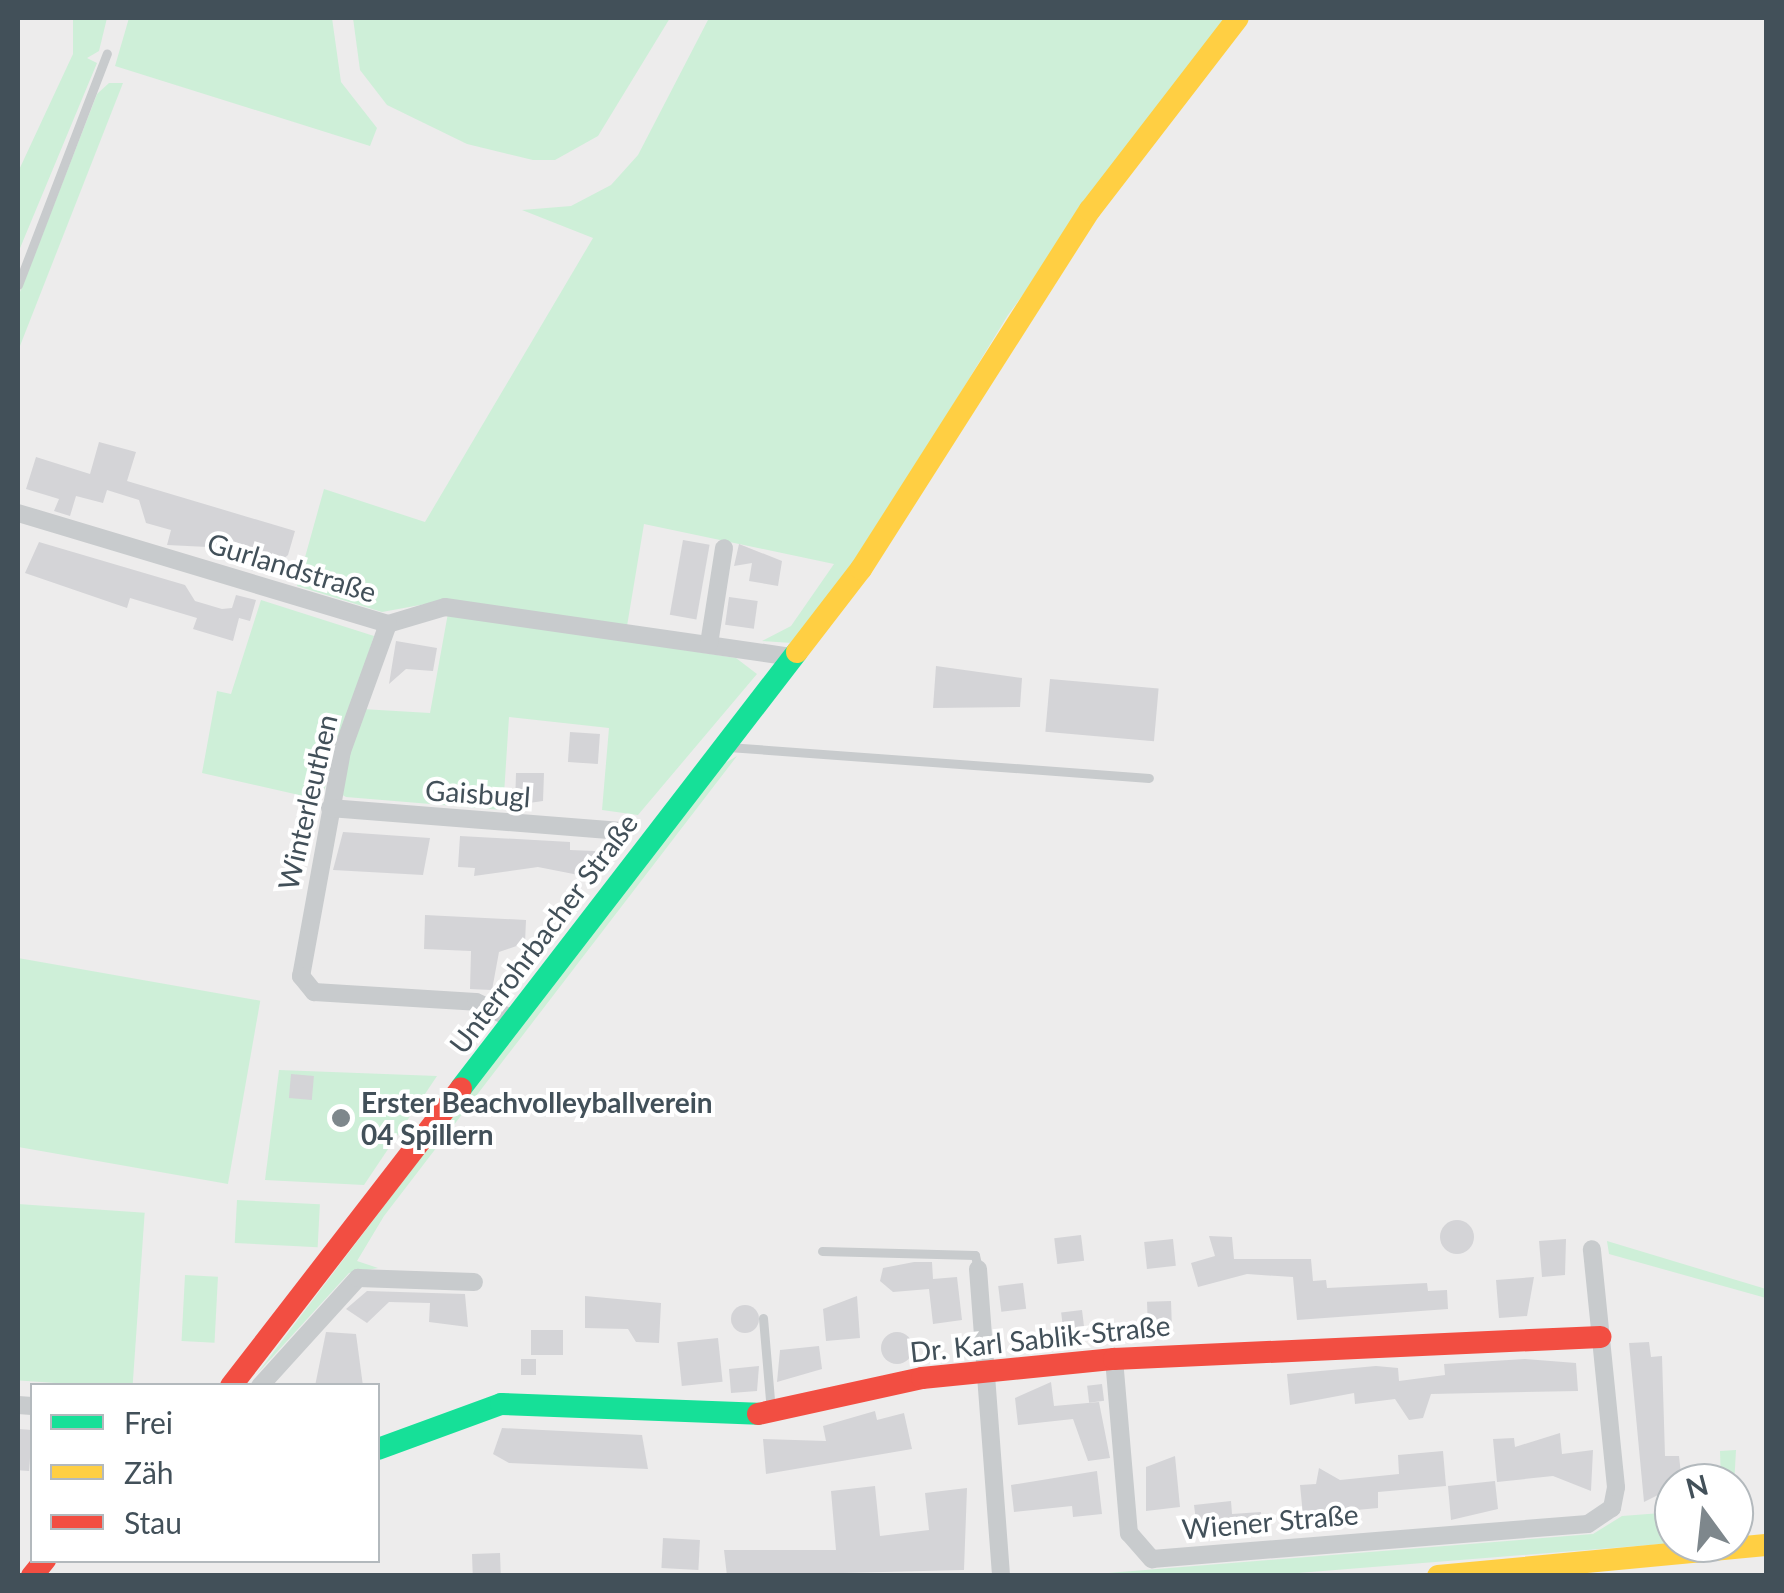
<!DOCTYPE html>
<meta charset="utf-8">
<style>
body{margin:0}
#map{position:relative;width:1784px;height:1593px;overflow:hidden;background:#edecec;font-family:Lato,sans-serif}
div>[style]{position:absolute}
.green>*{inset:0;background:#ceefd8;transform-origin:0 0}
.building>*{inset:0;background:#d4d4d7;transform-origin:0 0}
.round{border-radius:50%}
.lane>*{height:9px;margin:-4.5px;padding:0 4.5px;transform-origin:4.5px;border-radius:4.5px;background:#c8cbcd}
.street>*{height:18px;margin:-9px;padding:0 9px;transform-origin:9px;border-radius:9px;background:#c8cbcd}
.fast>*{height:22px;margin:-11px;padding:0 11px;transform-origin:11px;border-radius:11px;background:#16e098}
.slow>*{height:22px;margin:-11px;padding:0 11px;transform-origin:11px;border-radius:11px;background:#ffcf43}
.jam>*{height:22px;margin:-11px;padding:0 11px;transform-origin:11px;border-radius:11px;background:#f24e42}
.dots>*{width:28px;height:28px;translate:-50% -50%;box-sizing:border-box;border:5px solid #fff;border-radius:50%}
span{translate:-50% -50%;white-space:nowrap;text-align:center;line-height:1.15;-webkit-text-stroke:8px #fff;paint-order:stroke}
.street-label{font-size:28px;color:#425059}
.poi-label{font-size:28px;color:#425059;font-weight:700}
.left{translate:0 -50%;text-align:left}
.frame{position:absolute;inset:0;border:20px solid #425059;pointer-events:none}
.legend{position:absolute;left:30px;top:1383px;width:350px;height:180px;box-sizing:border-box;background:#fff;border:2px solid #b3b9bd;margin:0;padding:12px 18px;list-style:none;font-size:30px;color:#425059}
.legend li{display:flex;align-items:center;gap:20px;height:50px}
.legend b{width:50px;border:2px solid #b3b9bd}
.north{position:absolute;left:1654px;top:1463px;width:100px;height:100px;box-sizing:border-box;background:#fff;border:2px solid #b3b9bd;border-radius:50%;rotate:345deg;font-size:28px;font-weight:700;line-height:40px;text-align:center;color:#425059}
.north::after{content:'';display:block;margin:auto;width:35px;height:45px;background:#7e878c;clip-path:polygon(50% 0,100% 100%,50% 72%,0 100%)}
</style>
<div id="map">
<div class="green">
<i style="clip-path:polygon(73px 18px,107px 18px,99px 51px,87px 58px,97px 63px,18px 253px,18px 172px,73px 54px)"></i>
<i style="clip-path:polygon(129px 18px,332px 18px,341px 82px,377px 128px,370px 146px,115px 66px)"></i>
<i style="clip-path:polygon(353px 18px,670px 18px,598px 136px,555px 160px,533px 160px,467px 144px,387px 105px,360px 70px)"></i>
<i style="clip-path:polygon(709px 18px,1226px 18px,1008px 315px,873px 536px,792px 643px,762px 641px,791px 626px,834px 564px,644px 524px,627px 626px,442px 601px,382px 612px,297px 586px,324px 489px,425px 522px,593px 238px,522px 210px,571px 206px,611px 185px,638px 155px)"></i>
<i style="clip-path:polygon(109px 83px,123px 83px,18px 351px,18px 297px,97px 94px)"></i>
<i style="clip-path:polygon(261px 600px,374px 636px,321px 800px,202px 773px,217px 691px,231px 694px)"></i>
<i style="clip-path:polygon(448px 613px,736px 658px,757px 674px,638px 815px,602px 810px,609px 728px,509px 717px,503px 810px,346px 797px,339px 793px,362px 709px,430px 713px)"></i>
<i style="clip-path:polygon(737px 756px,384px 1216px,357px 1261px,378px 1268px,349px 1273px,256px 1375px,715px 769px)"></i>
<i style="left:18px;top:958px;width:246px;height:186px;rotate:10deg"></i>
<i style="clip-path:polygon(279px 1070px,437px 1076px,364px 1185px,265px 1180px)"></i>
<i style="left:237px;top:1200px;width:83px;height:43px;rotate:3deg"></i>
<i style="left:18px;top:1204px;width:127px;height:176px;rotate:4deg"></i>
<i style="clip-path:polygon(1607px 1241px,1766px 1289px,1766px 1298px,1609px 1254px)"></i>
<i style="left:185px;top:1275px;width:33px;height:66px;rotate:3deg"></i>
<i style="clip-path:polygon(1736px 1450px,1734px 1486px,1721px 1483px,1720px 1451px)"></i>
<i style="clip-path:polygon(1674px 1512px,1674px 1543px,1273px 1575px,1071px 1576px,1593px 1534px,1622px 1516px)"></i>
</div>
<div class="building">
<i style="clip-path:polygon(99px 442px,136px 452px,127px 481px,295px 531px,288px 555px,280px 562px,258px 556px,253px 571px,208px 547px,167px 545px,171px 530px,146px 523px,139px 500px,107px 490px,103px 503px,76px 496px,70px 516px,54px 511px,59px 499px,26px 489px,36px 457px,90px 474px)"></i>
<i style="left:683px;top:540px;width:27px;height:76px;rotate:10deg"></i>
<i style="clip-path:polygon(39px 542px,185px 585px,195px 601px,222px 609px,232px 608px,236px 595px,256px 600px,250px 621px,239px 618px,233px 641px,193px 629px,197px 618px,130px 598px,127px 608px,25px 573px)"></i>
<i style="clip-path:polygon(739px 544px,782px 561px,778px 586px,749px 581px,752px 563px,734px 566px)"></i>
<i style="left:729px;top:597px;width:29px;height:28px;rotate:8deg"></i>
<i style="clip-path:polygon(396px 641px,437px 648px,433px 671px,406px 669px,389px 684px)"></i>
<i style="clip-path:polygon(936px 666px,1022px 678px,1020px 707px,933px 708px)"></i>
<i style="left:1050px;top:679px;width:109px;height:53px;rotate:5deg"></i>
<i style="left:570px;top:732px;width:30px;height:30px;rotate:4deg"></i>
<i style="clip-path:polygon(516px 773px,544px 773px,543px 801px,515px 805px)"></i>
<i style="clip-path:polygon(343px 832px,430px 838px,423px 875px,333px 870px)"></i>
<i style="clip-path:polygon(460px 836px,570px 842px,570px 850px,595px 851px,594px 878px,538px 867px,474px 876px,475px 868px,458px 867px)"></i>
<i style="clip-path:polygon(425px 915px,526px 920px,525px 943px,499px 952px,492px 990px,470px 989px,471px 951px,424px 949px)"></i>
<i style="left:291px;top:1074px;width:23px;height:24px;rotate:5deg"></i>
<i class="round" style="left:1440px;top:1220px;width:34px;height:34px"></i>
<i style="left:1081px;top:1235px;width:26px;height:27px;rotate:83deg"></i>
<i style="clip-path:polygon(1209px 1236px,1232px 1237px,1234px 1259px,1311px 1259px,1313px 1281px,1326px 1280px,1327px 1288px,1427px 1283px,1428px 1291px,1447px 1290px,1448px 1309px,1297px 1320px,1293px 1277px,1247px 1274px,1198px 1287px,1191px 1263px,1215px 1256px)"></i>
<i style="left:1173px;top:1239px;width:27px;height:29px;rotate:84deg"></i>
<i style="clip-path:polygon(1566px 1239px,1565px 1275px,1542px 1277px,1539px 1241px)"></i>
<i style="clip-path:polygon(914px 1262px,932px 1262px,933px 1279px,957px 1277px,962px 1320px,933px 1324px,929px 1289px,893px 1292px,880px 1281px,883px 1268px)"></i>
<i style="clip-path:polygon(1534px 1277px,1527px 1316px,1499px 1318px,1496px 1280px)"></i>
<i style="left:1023px;top:1283px;width:26px;height:25px;rotate:83deg"></i>
<i style="clip-path:polygon(367px 1291px,465px 1294px,468px 1327px,429px 1322px,430px 1303px,389px 1302px,367px 1323px,346px 1309px)"></i>
<i style="clip-path:polygon(585px 1296px,661px 1303px,659px 1343px,636px 1342px,628px 1329px,585px 1328px)"></i>
<i style="clip-path:polygon(857px 1296px,860px 1338px,826px 1341px,823px 1309px)"></i>
<i style="left:1171px;top:1301px;width:27px;height:24px;rotate:88deg"></i>
<i class="round" style="left:731px;top:1305px;width:28px;height:28px"></i>
<i style="left:1082px;top:1310px;width:26px;height:21px;rotate:83deg"></i>
<i style="left:531px;top:1330px;width:32px;height:25px"></i>
<i class="round" style="left:881px;top:1332px;width:32px;height:32px"></i>
<i style="clip-path:polygon(326px 1332px,356px 1334px,363px 1386px,315px 1386px)"></i>
<i style="left:718px;top:1338px;width:44px;height:41px;rotate:84deg"></i>
<i style="clip-path:polygon(1649px 1342px,1651px 1357px,1662px 1356px,1665px 1456px,1679px 1456px,1682px 1483px,1644px 1502px,1629px 1343px)"></i>
<i style="clip-path:polygon(819px 1346px,822px 1369px,777px 1382px,780px 1350px)"></i>
<i style="left:521px;top:1359px;width:15px;height:16px"></i>
<i style="clip-path:polygon(1525px 1359px,1576px 1363px,1578px 1391px,1431px 1394px,1423px 1418px,1409px 1420px,1395px 1399px,1355px 1404px,1354px 1393px,1290px 1405px,1287px 1374px,1376px 1366px,1398px 1368px,1399px 1381px,1445px 1375px,1444px 1364px)"></i>
<i style="clip-path:polygon(759px 1366px,757px 1391px,731px 1393px,729px 1369px)"></i>
<i style="clip-path:polygon(1051px 1382px,1054px 1406px,1099px 1402px,1110px 1458px,1088px 1461px,1073px 1419px,1018px 1425px,1015px 1398px)"></i>
<i style="left:1102px;top:1384px;width:17px;height:15px;rotate:83deg"></i>
<i style="clip-path:polygon(875px 1411px,877px 1420px,904px 1413px,912px 1449px,766px 1474px,763px 1439px,826px 1441px,823px 1426px)"></i>
<i style="clip-path:polygon(502px 1428px,642px 1435px,648px 1469px,509px 1463px,493px 1454px)"></i>
<i style="left:18px;top:1429px;width:14px;height:41px;rotate:4deg"></i>
<i style="clip-path:polygon(1560px 1433px,1562px 1454px,1593px 1450px,1591px 1491px,1553px 1476px,1497px 1482px,1493px 1439px,1514px 1438px,1515px 1447px)"></i>
<i style="clip-path:polygon(1443px 1451px,1446px 1486px,1378px 1492px,1378px 1508px,1303px 1515px,1300px 1485px,1316px 1484px,1319px 1468px,1340px 1480px,1399px 1474px,1398px 1455px)"></i>
<i style="clip-path:polygon(1175px 1456px,1180px 1507px,1146px 1511px,1146px 1467px)"></i>
<i style="clip-path:polygon(1097px 1471px,1102px 1514px,1073px 1517px,1072px 1506px,1014px 1512px,1011px 1485px)"></i>
<i style="clip-path:polygon(1495px 1481px,1498px 1509px,1451px 1520px,1448px 1486px)"></i>
<i style="clip-path:polygon(875px 1486px,880px 1536px,929px 1530px,925px 1493px,967px 1488px,964px 1570px,727px 1576px,724px 1550px,836px 1550px,831px 1491px)"></i>
<i style="clip-path:polygon(1231px 1501px,1232px 1514px,1261px 1512px,1262px 1530px,1198px 1537px,1194px 1505px)"></i>
<i style="left:663px;top:1538px;width:37px;height:30px;rotate:3deg"></i>
<i style="left:500px;top:1553px;width:23px;height:28px;rotate:88deg"></i>
</div>
<div class="lane">
<i style="left:18px;top:285px;width:248px;rotate:-69deg"></i>
<i style="left:728px;top:747px;width:422px;rotate:4.2deg"></i>
<i style="left:822px;top:1251px;width:153px;rotate:1.5deg"></i>
<i style="left:975px;top:1255px;width:14px;rotate:78deg"></i>
<i style="left:763px;top:1318px;width:93px;rotate:85.1deg"></i>
</div>
<div class="street">
<i style="left:18px;top:513px;width:386px;rotate:16.7deg"></i>
<i style="left:388px;top:624px;width:59px;rotate:-16.6deg"></i>
<i style="left:445px;top:607px;width:351px;rotate:8.2deg"></i>
<i style="left:388px;top:624px;width:135px;rotate:109.9deg"></i>
<i style="left:342px;top:751px;width:229px;rotate:100.3deg"></i>
<i style="left:301px;top:976px;width:21px;rotate:51deg"></i>
<i style="left:314px;top:992px;width:162px;rotate:3.5deg"></i>
<i style="left:476px;top:1002px;width:43px;rotate:24.8deg"></i>
<i style="left:709px;top:644px;width:97px;rotate:-81.1deg"></i>
<i style="left:330px;top:808px;width:292px;rotate:4.5deg"></i>
<i style="left:978px;top:1269px;width:308px;rotate:85.7deg"></i>
<i style="left:1114px;top:1359px;width:175px;rotate:85.1deg"></i>
<i style="left:1129px;top:1533px;width:35px;rotate:49deg"></i>
<i style="left:1152px;top:1559px;width:437px;rotate:-4.6deg"></i>
<i style="left:1588px;top:1524px;width:29px;rotate:-34deg"></i>
<i style="left:1612px;top:1508px;width:21px;rotate:-79deg"></i>
<i style="left:1616px;top:1487px;width:239px;rotate:-95.8deg"></i>
<i style="left:260px;top:1386px;width:146px;rotate:-47.8deg"></i>
<i style="left:358px;top:1278px;width:116px;rotate:2deg"></i>
<i style="left:18px;top:1405px;width:14px;rotate:4deg"></i>
</div>
<div class="fast">
<i style="left:461px;top:1088px;width:550px;rotate:-52.38deg"></i>
<i style="left:378px;top:1449px;width:131px;rotate:-20.1deg"></i>
<i style="left:501px;top:1404px;width:257px;rotate:2.2deg"></i>
</div>
<div class="slow">
<i style="left:797px;top:652px;width:105px;rotate:-52.4deg"></i>
<i style="left:861px;top:569px;width:426px;rotate:-57.5deg"></i>
<i style="left:1090px;top:210px;width:242px;rotate:-52.4deg"></i>
<i style="left:1438px;top:1576px;width:329px;rotate:-5.4deg"></i>
</div>
<div class="jam">
<i style="left:231px;top:1386px;width:376px;rotate:-52.3deg"></i>
<i style="left:758px;top:1414px;width:168px;rotate:-12.4deg"></i>
<i style="left:922px;top:1378px;width:193px;rotate:-5.7deg"></i>
<i style="left:1114px;top:1359px;width:487px;rotate:-2.6deg"></i>
<i style="left:32px;top:1576px;width:21px;rotate:-51deg"></i>
</div>
<div class="dots">
<i style="left:341px;top:1118px;background:#7e878c"></i>
</div>
<div class="street-label">
<span style="left:292px;top:567px;rotate:17deg">Gurlandstraße</span>
<span style="left:478px;top:793px;rotate:4deg">Gaisbugl</span>
<span style="left:307px;top:802px;rotate:-77deg">Winterleuthen</span>
<span style="left:543px;top:933px;rotate:-53deg">Unterrohrbacher Straße</span>
<span style="left:1040px;top:1338px;rotate:-6deg">Dr. Karl Sablik-Straße</span>
<span style="left:1270px;top:1521px;rotate:-5deg">Wiener Straße</span>
</div>
<div class="poi-label">
<span class="left" style="left:361px;top:1118px">Erster Beachvolleyballverein<br>04 Spillern</span>
</div>
<div class="frame"></div>
<ul class="legend">
<li><b style="height:12px;background:#16e098"></b>Frei</li>
<li><b style="height:12px;background:#ffcf43"></b>Zäh</li>
<li><b style="height:12px;background:#f24e42"></b>Stau</li>
</ul>
<div class="north">N</div>
</div>
